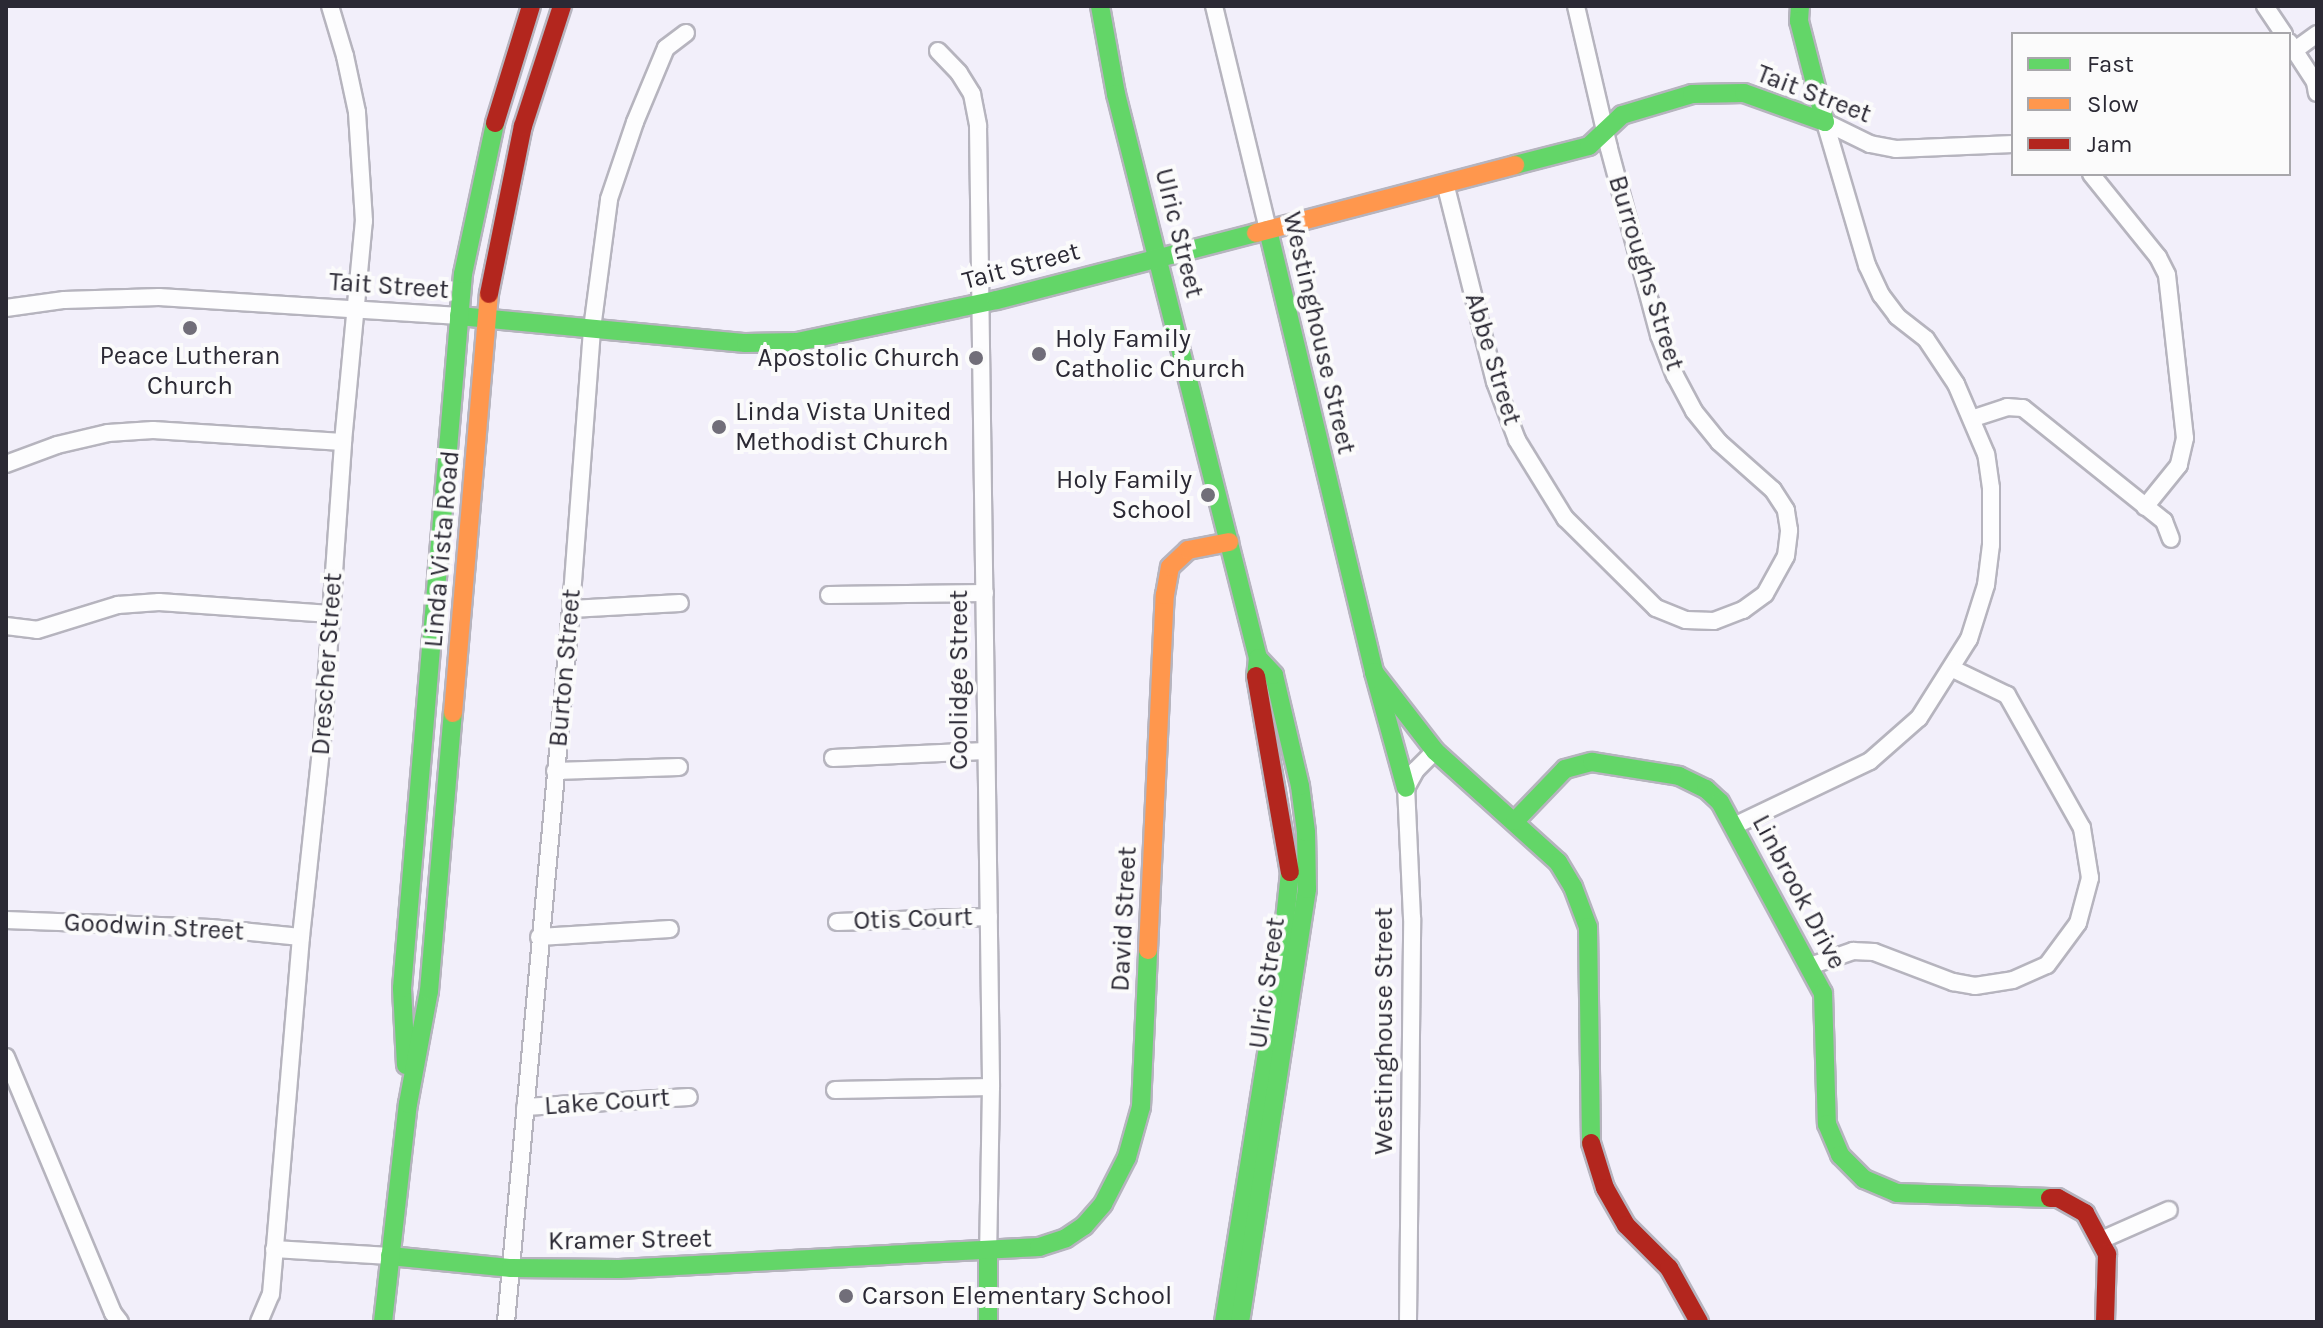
<!DOCTYPE html>
<style>
body{margin:0}
#map{position:relative;width:2323px;height:1328px;overflow:hidden;background:#f2effa;font-family:Karla,sans-serif}
div>[style]{position:absolute}
.roads{filter:drop-shadow(2px 0 #b6b4be) drop-shadow(-2px 0 #b6b4be) drop-shadow(0 2px #b6b4be) drop-shadow(0 -2px #b6b4be)}
.street>*{height:16px;margin:-8px;padding:0 8px;transform-origin:8px;border-radius:8px;background:#fdfdfe}
.fast>*{height:18px;margin:-9px;padding:0 9px;transform-origin:9px;border-radius:9px;background:#63d668}
.slow>*{height:18px;margin:-9px;padding:0 9px;transform-origin:9px;border-radius:9px;background:#ff974d}
.jam>*{height:18px;margin:-9px;padding:0 9px;transform-origin:9px;border-radius:9px;background:#b3261e}
.dots>*{width:22px;height:22px;translate:-50% -50%;box-sizing:border-box;border:4px solid #fbfbfb;border-radius:50%}
span{translate:-50% -50%;white-space:nowrap;text-align:center;line-height:1.15;-webkit-text-stroke:8px #fbfbfb;paint-order:stroke}
.street-label{font-size:26px;color:#2b2934}
.poi-label{font-size:26px;color:#2b2934}
.left{translate:0 -50%;text-align:left}
.right{translate:-100% -50%;text-align:right}
.frame{position:absolute;inset:0;border:8px solid #2b2934;pointer-events:none}
.legend{position:absolute;left:2011px;top:32px;width:280px;height:144px;box-sizing:border-box;background:#fbfbfb;border:2px solid #a8a7ab;margin:0;padding:10px 14px;list-style:none;font-size:24px;color:#2b2934}
.legend li{display:flex;align-items:center;gap:16px;height:40px}
.legend b{width:40px;border:2px solid #a8a7ab}
</style>
<div id="map">
<div class="roads">
<div class="street">
<i style="left:1214px;top:6px;width:230px;rotate:76.4deg"></i>
<i style="left:2265px;top:6px;width:34px;rotate:56deg"></i>
<i style="left:2289px;top:42px;width:48px;rotate:57deg"></i>
<i style="left:2315px;top:82px;width:11px;rotate:80deg"></i>
<i style="left:2295px;top:50px;width:27px;rotate:-36deg"></i>
<i style="left:938px;top:51px;width:30px;rotate:46deg"></i>
<i style="left:959px;top:73px;width:25px;rotate:58deg"></i>
<i style="left:972px;top:94px;width:33px;rotate:79deg"></i>
<i style="left:978px;top:126px;width:961px;rotate:89.22deg"></i>
<i style="left:991px;top:1087px;width:165px;rotate:91deg"></i>
<i style="left:1825px;top:122px;width:50px;rotate:26.1deg"></i>
<i style="left:1870px;top:144px;width:26px;rotate:11deg"></i>
<i style="left:1896px;top:149px;width:117px;rotate:-2.4deg"></i>
<i style="left:2091px;top:174px;width:107px;rotate:51.1deg"></i>
<i style="left:2158px;top:257px;width:20px;rotate:63deg"></i>
<i style="left:2167px;top:275px;width:164px;rotate:83.7deg"></i>
<i style="left:2185px;top:438px;width:28px;rotate:103deg"></i>
<i style="left:2179px;top:465px;width:54px;rotate:129deg"></i>
<i style="left:1445px;top:183px;width:205px;rotate:75.9deg"></i>
<i style="left:1495px;top:382px;width:62px;rotate:69.2deg"></i>
<i style="left:1517px;top:440px;width:92px;rotate:58.4deg"></i>
<i style="left:1565px;top:518px;width:128px;rotate:44.7deg"></i>
<i style="left:1656px;top:608px;width:32px;rotate:22deg"></i>
<i style="left:1686px;top:620px;width:28px;rotate:2deg"></i>
<i style="left:1714px;top:621px;width:31px;rotate:-21deg"></i>
<i style="left:1743px;top:610px;width:27px;rotate:-36deg"></i>
<i style="left:1765px;top:594px;width:43px;rotate:-61.1deg"></i>
<i style="left:1786px;top:556px;width:26px;rotate:-83deg"></i>
<i style="left:1789px;top:530px;width:20px;rotate:-99deg"></i>
<i style="left:1786px;top:510px;width:24px;rotate:-123deg"></i>
<i style="left:1773px;top:490px;width:72px;rotate:-138.4deg"></i>
<i style="left:1719px;top:442px;width:40px;rotate:-129deg"></i>
<i style="left:1694px;top:411px;width:40px;rotate:-118deg"></i>
<i style="left:1675px;top:376px;width:44px;rotate:-111.3deg"></i>
<i style="left:1659px;top:335px;width:194px;rotate:-105deg"></i>
<i style="left:1609px;top:148px;width:146px;rotate:-103.1deg"></i>
<i style="left:6px;top:308px;width:59px;rotate:-7.9deg"></i>
<i style="left:64px;top:300px;width:95px;rotate:-1.8deg"></i>
<i style="left:159px;top:297px;width:301px;rotate:3.6deg"></i>
<i style="left:1974px;top:418px;width:35px;rotate:-18deg"></i>
<i style="left:2007px;top:407px;width:16px;rotate:4deg"></i>
<i style="left:2023px;top:408px;width:181px;rotate:38.7deg"></i>
<i style="left:2164px;top:521px;width:19px;rotate:69deg"></i>
<i style="left:6px;top:464px;width:54px;rotate:-20.4deg"></i>
<i style="left:57px;top:445px;width:52px;rotate:-13.2deg"></i>
<i style="left:108px;top:433px;width:45px;rotate:-3.8deg"></i>
<i style="left:153px;top:430px;width:190px;rotate:3.6deg"></i>
<i style="left:829px;top:595px;width:156px;rotate:-0.7deg"></i>
<i style="left:571px;top:609px;width:109px;rotate:-3.2deg"></i>
<i style="left:6px;top:626px;width:31px;rotate:7deg"></i>
<i style="left:37px;top:630px;width:85px;rotate:-17.2deg"></i>
<i style="left:118px;top:605px;width:41px;rotate:-4.2deg"></i>
<i style="left:159px;top:602px;width:172px;rotate:4deg"></i>
<i style="left:833px;top:758px;width:152px;rotate:-2.6deg"></i>
<i style="left:555px;top:771px;width:124px;rotate:-1.8deg"></i>
<i style="left:1736px;top:825px;width:148px;rotate:-25.5deg"></i>
<i style="left:1870px;top:761px;width:65px;rotate:-41.3deg"></i>
<i style="left:1919px;top:718px;width:93px;rotate:-57.7deg"></i>
<i style="left:1969px;top:639px;width:57px;rotate:-72.5deg"></i>
<i style="left:1986px;top:585px;width:40px;rotate:-82.9deg"></i>
<i style="left:1991px;top:545px;width:57px;rotate:-90deg"></i>
<i style="left:1991px;top:488px;width:34px;rotate:-98deg"></i>
<i style="left:1986px;top:454px;width:76px;rotate:-113.2deg"></i>
<i style="left:1956px;top:384px;width:54px;rotate:-123.7deg"></i>
<i style="left:1926px;top:339px;width:37px;rotate:-142deg"></i>
<i style="left:1897px;top:316px;width:26px;rotate:-127deg"></i>
<i style="left:1881px;top:295px;width:33px;rotate:-115deg"></i>
<i style="left:1867px;top:265px;width:149px;rotate:-106.4deg"></i>
<i style="left:6px;top:920px;width:205px;rotate:2.2deg"></i>
<i style="left:211px;top:928px;width:90px;rotate:5.7deg"></i>
<i style="left:837px;top:922px;width:152px;rotate:-1.9deg"></i>
<i style="left:539px;top:937px;width:131px;rotate:-3.5deg"></i>
<i style="left:1810px;top:966px;width:46px;rotate:-19.2deg"></i>
<i style="left:1853px;top:951px;width:21px;rotate:3deg"></i>
<i style="left:1874px;top:952px;width:85px;rotate:20.8deg"></i>
<i style="left:1953px;top:982px;width:22px;rotate:10deg"></i>
<i style="left:1975px;top:986px;width:38px;rotate:-9deg"></i>
<i style="left:2013px;top:980px;width:37px;rotate:-24deg"></i>
<i style="left:2047px;top:965px;width:52px;rotate:-53.6deg"></i>
<i style="left:2078px;top:923px;width:47px;rotate:-75.1deg"></i>
<i style="left:2090px;top:878px;width:51px;rotate:-99.1deg"></i>
<i style="left:2082px;top:828px;width:153px;rotate:-119.4deg"></i>
<i style="left:2007px;top:695px;width:60px;rotate:-154.3deg"></i>
<i style="left:6px;top:1057px;width:277px;rotate:67.3deg"></i>
<i style="left:113px;top:1313px;width:11px;rotate:52deg"></i>
<i style="left:835px;top:1090px;width:156px;rotate:-1.1deg"></i>
<i style="left:525px;top:1107px;width:164px;rotate:-3.5deg"></i>
<i style="left:2101px;top:1240px;width:74px;rotate:-23.8deg"></i>
<i style="left:274px;top:1249px;width:116px;rotate:3.5deg"></i>
<i style="left:259px;top:1322px;width:30px;rotate:-67deg"></i>
<i style="left:271px;top:1294px;width:358px;rotate:-85.2deg"></i>
<i style="left:301px;top:937px;width:208px;rotate:-83.9deg"></i>
<i style="left:323px;top:730px;width:289px;rotate:-86deg"></i>
<i style="left:343px;top:442px;width:222px;rotate:-84.6deg"></i>
<i style="left:364px;top:221px;width:109px;rotate:-93.7deg"></i>
<i style="left:357px;top:112px;width:57px;rotate:-102.1deg"></i>
<i style="left:345px;top:56px;width:52px;rotate:-106.7deg"></i>
<i style="left:506px;top:1322px;width:716px;rotate:-84.79deg"></i>
<i style="left:571px;top:609px;width:281px;rotate:-85.7deg"></i>
<i style="left:592px;top:329px;width:131px;rotate:-82.5deg"></i>
<i style="left:609px;top:199px;width:81px;rotate:-71.3deg"></i>
<i style="left:635px;top:122px;width:80px;rotate:-67.3deg"></i>
<i style="left:666px;top:48px;width:25px;rotate:-37deg"></i>
<i style="left:1408px;top:1322px;width:404px;rotate:-89.4deg"></i>
<i style="left:1412px;top:918px;width:130px;rotate:-92.6deg"></i>
<i style="left:1406px;top:788px;width:21px;rotate:-61deg"></i>
<i style="left:1416px;top:770px;width:27px;rotate:-45deg"></i>
</div>
<div class="fast">
<i style="left:1100px;top:6px;width:89px;rotate:79.7deg"></i>
<i style="left:1116px;top:94px;width:582px;rotate:75.87deg"></i>
<i style="left:1258px;top:658px;width:18px;rotate:96deg"></i>
<i style="left:1800px;top:6px;width:15px;rotate:94deg"></i>
<i style="left:1799px;top:21px;width:104px;rotate:75.6deg"></i>
<i style="left:1515px;top:165px;width:76px;rotate:-14.4deg"></i>
<i style="left:1589px;top:146px;width:45px;rotate:-43.2deg"></i>
<i style="left:1622px;top:115px;width:73px;rotate:-16.7deg"></i>
<i style="left:1692px;top:94px;width:52px;rotate:-1.1deg"></i>
<i style="left:1744px;top:93px;width:86px;rotate:19.7deg"></i>
<i style="left:1268px;top:230px;width:455px;rotate:76.5deg"></i>
<i style="left:1374px;top:672px;width:120px;rotate:74.6deg"></i>
<i style="left:459px;top:316px;width:288px;rotate:5.4deg"></i>
<i style="left:746px;top:343px;width:51px;rotate:-1.1deg"></i>
<i style="left:797px;top:342px;width:204px;rotate:-11.9deg"></i>
<i style="left:997px;top:300px;width:268px;rotate:-14.5deg"></i>
<i style="left:1374px;top:672px;width:100px;rotate:52.3deg"></i>
<i style="left:1435px;top:751px;width:166px;rotate:42.1deg"></i>
<i style="left:1558px;top:862px;width:29px;rotate:59deg"></i>
<i style="left:1573px;top:887px;width:43px;rotate:69.4deg"></i>
<i style="left:1588px;top:927px;width:216px;rotate:89.2deg"></i>
<i style="left:1515px;top:821px;width:72px;rotate:-46.1deg"></i>
<i style="left:1565px;top:769px;width:28px;rotate:-15deg"></i>
<i style="left:1592px;top:762px;width:88px;rotate:9.1deg"></i>
<i style="left:1679px;top:776px;width:30px;rotate:26deg"></i>
<i style="left:1706px;top:789px;width:19px;rotate:43deg"></i>
<i style="left:1720px;top:802px;width:217px;rotate:61.7deg"></i>
<i style="left:1823px;top:993px;width:131px;rotate:88.3deg"></i>
<i style="left:1827px;top:1124px;width:34px;rotate:67deg"></i>
<i style="left:1840px;top:1155px;width:34px;rotate:45deg"></i>
<i style="left:1864px;top:1179px;width:36px;rotate:23deg"></i>
<i style="left:1897px;top:1193px;width:153px;rotate:1.9deg"></i>
<i style="left:406px;top:1065px;width:77px;rotate:-93deg"></i>
<i style="left:402px;top:988px;width:717px;rotate:-85.12deg"></i>
<i style="left:463px;top:274px;width:154px;rotate:-78deg"></i>
<i style="left:988px;top:1252px;width:70px;rotate:90deg"></i>
<i style="left:390px;top:1256px;width:122px;rotate:5.7deg"></i>
<i style="left:511px;top:1268px;width:108px;rotate:0.5deg"></i>
<i style="left:619px;top:1269px;width:421px;rotate:-3deg"></i>
<i style="left:1039px;top:1247px;width:28px;rotate:-18deg"></i>
<i style="left:1066px;top:1238px;width:22px;rotate:-34deg"></i>
<i style="left:1084px;top:1226px;width:29px;rotate:-49deg"></i>
<i style="left:1103px;top:1204px;width:53px;rotate:-62.9deg"></i>
<i style="left:1127px;top:1157px;width:52px;rotate:-74.4deg"></i>
<i style="left:1141px;top:1107px;width:157px;rotate:-87.4deg"></i>
<i style="left:383px;top:1322px;width:219px;rotate:-83.5deg"></i>
<i style="left:408px;top:1104px;width:115px;rotate:-79.5deg"></i>
<i style="left:429px;top:991px;width:279px;rotate:-85.1deg"></i>
<i style="left:1224px;top:1322px;width:349px;rotate:-80.9deg"></i>
<i style="left:1279px;top:977px;width:106px;rotate:-84deg"></i>
<i style="left:1240px;top:1322px;width:438px;rotate:-81.2deg"></i>
<i style="left:1307px;top:889px;width:57px;rotate:-91deg"></i>
<i style="left:1306px;top:832px;width:46px;rotate:-97.4deg"></i>
<i style="left:1300px;top:786px;width:114px;rotate:-103.2deg"></i>
<i style="left:1274px;top:675px;width:23px;rotate:-133deg"></i>
</div>
<div class="slow">
<i style="left:1256px;top:233px;width:268px;rotate:-14.7deg"></i>
<i style="left:453px;top:713px;width:421px;rotate:-85.1deg"></i>
<i style="left:1148px;top:950px;width:355px;rotate:-87.3deg"></i>
<i style="left:1165px;top:595px;width:28px;rotate:-80deg"></i>
<i style="left:1170px;top:567px;width:25px;rotate:-43deg"></i>
<i style="left:1188px;top:550px;width:42px;rotate:-11deg"></i>
</div>
<div class="jam">
<i style="left:495px;top:123px;width:122px;rotate:-72.9deg"></i>
<i style="left:489px;top:294px;width:171px;rotate:-78.6deg"></i>
<i style="left:523px;top:126px;width:126px;rotate:-72deg"></i>
<i style="left:1256px;top:676px;width:199px;rotate:80.2deg"></i>
<i style="left:1591px;top:1143px;width:47px;rotate:72.7deg"></i>
<i style="left:1605px;top:1188px;width:43px;rotate:60.4deg"></i>
<i style="left:1626px;top:1225px;width:61px;rotate:45deg"></i>
<i style="left:1669px;top:1268px;width:62px;rotate:60.9deg"></i>
<i style="left:2050px;top:1198px;width:8px"></i>
<i style="left:2058px;top:1198px;width:31px;rotate:29deg"></i>
<i style="left:2085px;top:1213px;width:47px;rotate:61.8deg"></i>
<i style="left:2107px;top:1254px;width:68px;rotate:91.7deg"></i>
</div>
</div>
<div class="dots">
<i style="left:190px;top:328px;background:#716e79"></i>
<i style="left:1039px;top:354px;background:#716e79"></i>
<i style="left:976px;top:358px;background:#716e79"></i>
<i style="left:719px;top:427px;background:#716e79"></i>
<i style="left:1208px;top:495px;background:#716e79"></i>
<i style="left:846px;top:1296px;background:#716e79"></i>
</div>
<div class="street-label">
<span style="left:1814px;top:94px;rotate:21deg">Tait Street</span>
<span style="left:1179px;top:233px;rotate:76deg">Ulric Street</span>
<span style="left:1021px;top:266px;rotate:-15deg">Tait Street</span>
<span style="left:1646px;top:273px;rotate:73deg">Burroughs Street</span>
<span style="left:389px;top:286px;rotate:4deg">Tait Street</span>
<span style="left:1319px;top:333px;rotate:77deg">Westinghouse Street</span>
<span style="left:1493px;top:359px;rotate:73deg">Abbe Street</span>
<span style="left:442px;top:549px;rotate:-85deg">Linda Vista Road</span>
<span style="left:327px;top:664px;rotate:-86deg">Drescher Street</span>
<span style="left:565px;top:668px;rotate:-85deg">Burton Street</span>
<span style="left:959px;top:680px;rotate:-90deg">Coolidge Street</span>
<span style="left:1799px;top:892px;rotate:62deg">Linbrook Drive</span>
<span style="left:913px;top:919px;rotate:-2deg">Otis Court</span>
<span style="left:1124px;top:919px;rotate:-87deg">David Street</span>
<span style="left:154px;top:927px;rotate:3deg">Goodwin Street</span>
<span style="left:1267px;top:983px;rotate:-82deg">Ulric Street</span>
<span style="left:1384px;top:1031px;rotate:-90deg">Westinghouse Street</span>
<span style="left:607px;top:1102px;rotate:-4deg">Lake Court</span>
<span style="left:630px;top:1240px;rotate:-1deg">Kramer Street</span>
</div>
<div class="poi-label">
<span class="left" style="left:1055px;top:354px">Holy Family<br>Catholic Church</span>
<span style="left:190px;top:371px">Peace Lutheran<br>Church</span>
<span class="right" style="left:960px;top:358px">Apostolic Church</span>
<span class="left" style="left:735px;top:427px">Linda Vista United<br>Methodist Church</span>
<span class="right" style="left:1192px;top:495px">Holy Family<br>School</span>
<span class="left" style="left:862px;top:1296px">Carson Elementary School</span>
</div>
<div class="frame"></div>
<ul class="legend">
<li><b style="height:10px;background:#63d668"></b>Fast</li>
<li><b style="height:10px;background:#ff974d"></b>Slow</li>
<li><b style="height:10px;background:#b3261e"></b>Jam</li>
</ul>
</div>
